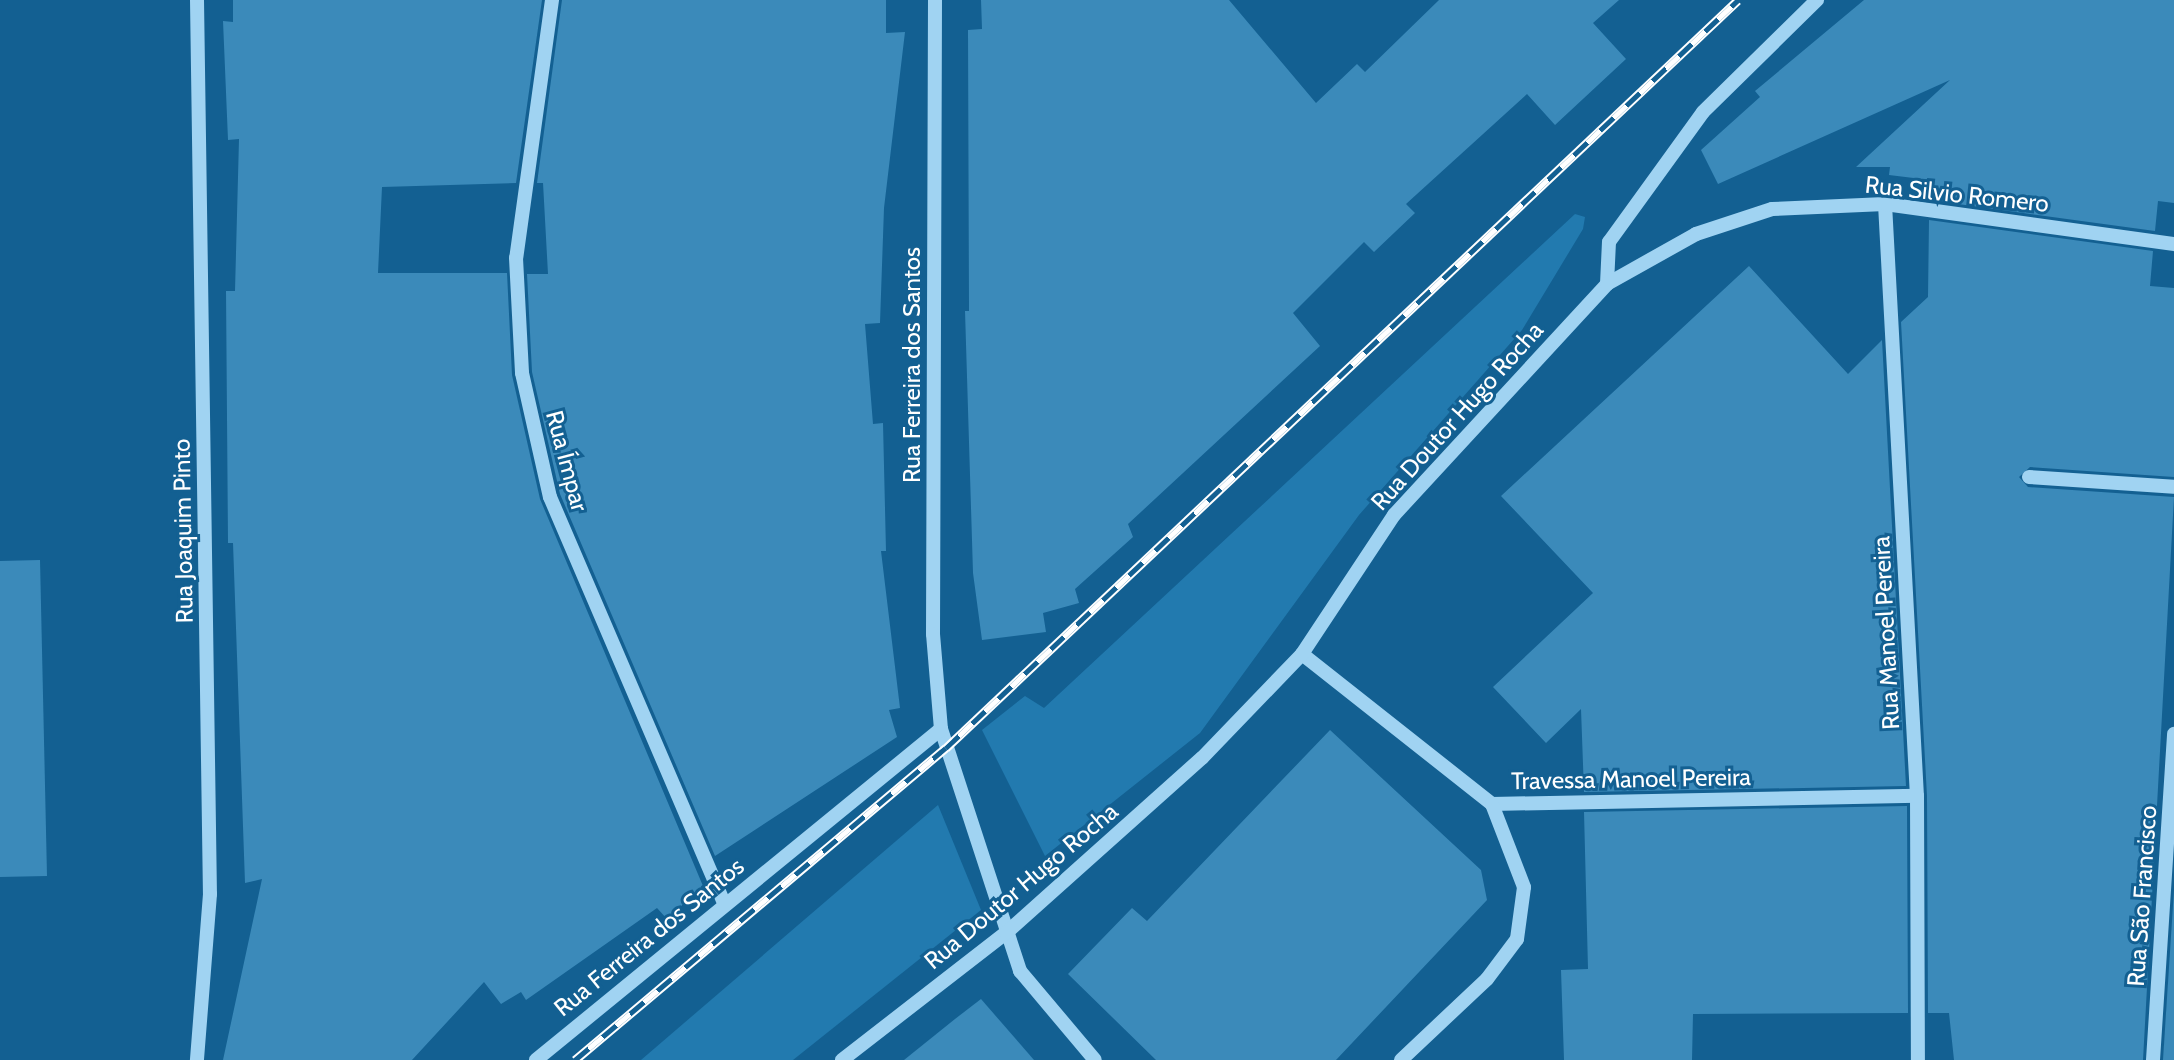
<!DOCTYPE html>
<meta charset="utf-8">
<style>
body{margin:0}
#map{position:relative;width:2174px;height:1060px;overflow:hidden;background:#136092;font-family:Cabin,sans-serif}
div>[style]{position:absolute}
.green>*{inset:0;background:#227aaf}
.building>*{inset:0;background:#3b8aba}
.minor>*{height:14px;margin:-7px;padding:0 7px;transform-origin:7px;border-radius:7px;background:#a0d3f2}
.rail>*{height:9px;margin-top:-4.5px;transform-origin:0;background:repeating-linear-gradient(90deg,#136092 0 18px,#fff 0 36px);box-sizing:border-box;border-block:2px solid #fff}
span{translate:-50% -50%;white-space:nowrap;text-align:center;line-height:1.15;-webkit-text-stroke:6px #136092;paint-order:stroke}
.street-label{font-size:24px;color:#fff}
</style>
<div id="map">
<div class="green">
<i style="clip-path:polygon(1575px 214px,1585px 217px,1583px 229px,1522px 330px,1359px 515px,1200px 733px,1045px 856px,982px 730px,1025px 696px,1044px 708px)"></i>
<i style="clip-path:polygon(938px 805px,981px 910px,793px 1060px,641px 1060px)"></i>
</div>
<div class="building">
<i style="clip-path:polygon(233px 0,542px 0,516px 183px,382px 187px,378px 273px,507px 273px,512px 375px,540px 499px,703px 886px,667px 919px,657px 908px,526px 1000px,521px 992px,501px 1004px,484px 982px,412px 1060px,223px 1060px,262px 879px,245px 883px,233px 543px,228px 543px,226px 291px,235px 291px,239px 139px,228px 140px,223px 21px,233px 22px)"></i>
<i style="clip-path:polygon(562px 0,886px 0,886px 33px,905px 32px,884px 208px,880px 323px,865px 324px,873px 424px,883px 423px,886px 551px,881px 551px,900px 708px,889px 710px,897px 737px,715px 856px,560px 494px,532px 372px,527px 274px,548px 274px,543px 183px,537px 183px)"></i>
<i style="clip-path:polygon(981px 0,1229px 0,1316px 103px,1357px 64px,1365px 72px,1439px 0,1619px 0,1593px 23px,1626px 59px,1555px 125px,1527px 94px,1406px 204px,1415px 213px,1374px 252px,1364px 242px,1293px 313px,1320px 346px,1128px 524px,1133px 537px,1075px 589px,1079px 603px,1043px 613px,1046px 632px,982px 640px,973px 573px,965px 311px,969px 311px,968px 30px,982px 29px)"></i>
<i style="clip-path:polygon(1864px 0,2174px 0,2174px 203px,2158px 201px,2155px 231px,1929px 200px,1930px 180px,1889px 175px,1890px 167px,1856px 167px,1950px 80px,1718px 184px,1701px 150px,1760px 97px,1755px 91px)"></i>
<i style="clip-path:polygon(1929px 220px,2153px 251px,2150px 286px,2174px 288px,2174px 477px,2030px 467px,2019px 477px,2028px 487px,2174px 497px,2143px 1060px,1954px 1060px,1949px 1013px,1928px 1013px,1927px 796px,1901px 322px,1928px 297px)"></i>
<i style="clip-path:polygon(1749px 266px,1848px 374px,1882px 340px,1906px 786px,1584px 792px,1581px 709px,1546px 743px,1493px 687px,1593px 593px,1501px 496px)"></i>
<i style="clip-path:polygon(40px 560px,47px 876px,0 877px,0 561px)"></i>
<i style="clip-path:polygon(1330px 730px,1481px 870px,1487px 900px,1336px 1060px,1156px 1060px,1068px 974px,1132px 908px,1147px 921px)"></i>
<i style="clip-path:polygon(1907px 806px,1908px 1013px,1693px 1014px,1692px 1060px,1564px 1060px,1561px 970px,1588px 969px,1584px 812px)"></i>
<i style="clip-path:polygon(2174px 890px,2174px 1060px,2163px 1060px)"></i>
<i style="clip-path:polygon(981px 999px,1034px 1060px,904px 1060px,955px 1019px)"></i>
</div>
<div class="minor">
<i style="left:197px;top:0;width:894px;rotate:89.17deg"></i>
<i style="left:210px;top:894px;width:167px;rotate:94.5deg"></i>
<i style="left:552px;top:0;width:260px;rotate:97.9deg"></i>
<i style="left:516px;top:258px;width:115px;rotate:87deg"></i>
<i style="left:522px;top:373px;width:127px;rotate:77.3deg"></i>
<i style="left:550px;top:497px;width:442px;rotate:66.8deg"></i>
<i style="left:935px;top:0;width:634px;rotate:90.18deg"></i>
<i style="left:933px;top:634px;width:95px;rotate:85.2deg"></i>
<i style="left:941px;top:729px;width:255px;rotate:71.9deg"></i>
<i style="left:1020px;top:971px;width:116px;rotate:49.9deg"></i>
<i style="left:1885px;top:204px;width:593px;rotate:86.91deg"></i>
<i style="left:1917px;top:796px;width:264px;rotate:89.8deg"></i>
<i style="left:1607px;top:284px;width:42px;rotate:-87.3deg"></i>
<i style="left:1609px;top:242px;width:160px;rotate:-54.1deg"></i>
<i style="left:1703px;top:112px;width:160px;rotate:-44.5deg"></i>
<i style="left:2029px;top:477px;width:145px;rotate:3.9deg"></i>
<i style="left:1302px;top:654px;width:242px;rotate:38.3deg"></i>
<i style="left:1492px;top:804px;width:425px;rotate:-1.1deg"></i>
<i style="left:536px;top:1060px;width:523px;rotate:-39.26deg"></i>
<i style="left:842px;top:1060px;width:207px;rotate:-37.8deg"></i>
<i style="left:1006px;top:933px;width:263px;rotate:-41.8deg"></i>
<i style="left:1202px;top:758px;width:144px;rotate:-46.1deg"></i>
<i style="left:1302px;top:654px;width:167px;rotate:-56.5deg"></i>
<i style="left:1394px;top:515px;width:314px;rotate:-47.3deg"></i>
<i style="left:1607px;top:284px;width:102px;rotate:-29.3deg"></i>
<i style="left:1696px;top:234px;width:80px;rotate:-18.2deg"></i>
<i style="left:1772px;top:209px;width:113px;rotate:-2.5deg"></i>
<i style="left:1885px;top:204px;width:292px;rotate:7.9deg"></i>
<i style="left:1401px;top:1060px;width:118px;rotate:-43.3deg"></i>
<i style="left:1487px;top:979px;width:50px;rotate:-53.1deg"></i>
<i style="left:1517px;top:939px;width:52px;rotate:-82.3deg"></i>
<i style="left:1524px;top:887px;width:89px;rotate:-111.1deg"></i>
<i style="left:2153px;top:1060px;width:327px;rotate:-86.3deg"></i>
</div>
<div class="rail">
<i style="left:575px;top:1060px;width:485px;rotate:-40.1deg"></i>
<i style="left:946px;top:748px;width:1089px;rotate:-43.36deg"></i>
</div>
<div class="street-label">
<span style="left:1957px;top:194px;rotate:6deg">Rua Silvio Romero</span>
<span style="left:912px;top:365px;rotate:-90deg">Rua Ferreira dos Santos</span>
<span style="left:1457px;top:416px;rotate:-48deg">Rua Doutor Hugo Rocha</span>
<span style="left:567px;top:461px;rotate:75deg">Rua Ímpar</span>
<span style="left:183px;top:531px;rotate:-91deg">Rua Joaquim Pinto</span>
<span style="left:1886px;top:633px;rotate:-93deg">Rua Manoel Pereira</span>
<span style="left:1631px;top:779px;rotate:-1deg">Travessa Manoel Pereira</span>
<span style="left:1021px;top:886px;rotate:-40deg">Rua Doutor Hugo Rocha</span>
<span style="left:2142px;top:896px;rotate:-86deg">Rua São Francisco</span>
<span style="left:649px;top:937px;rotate:-39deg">Rua Ferreira dos Santos</span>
</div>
</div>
